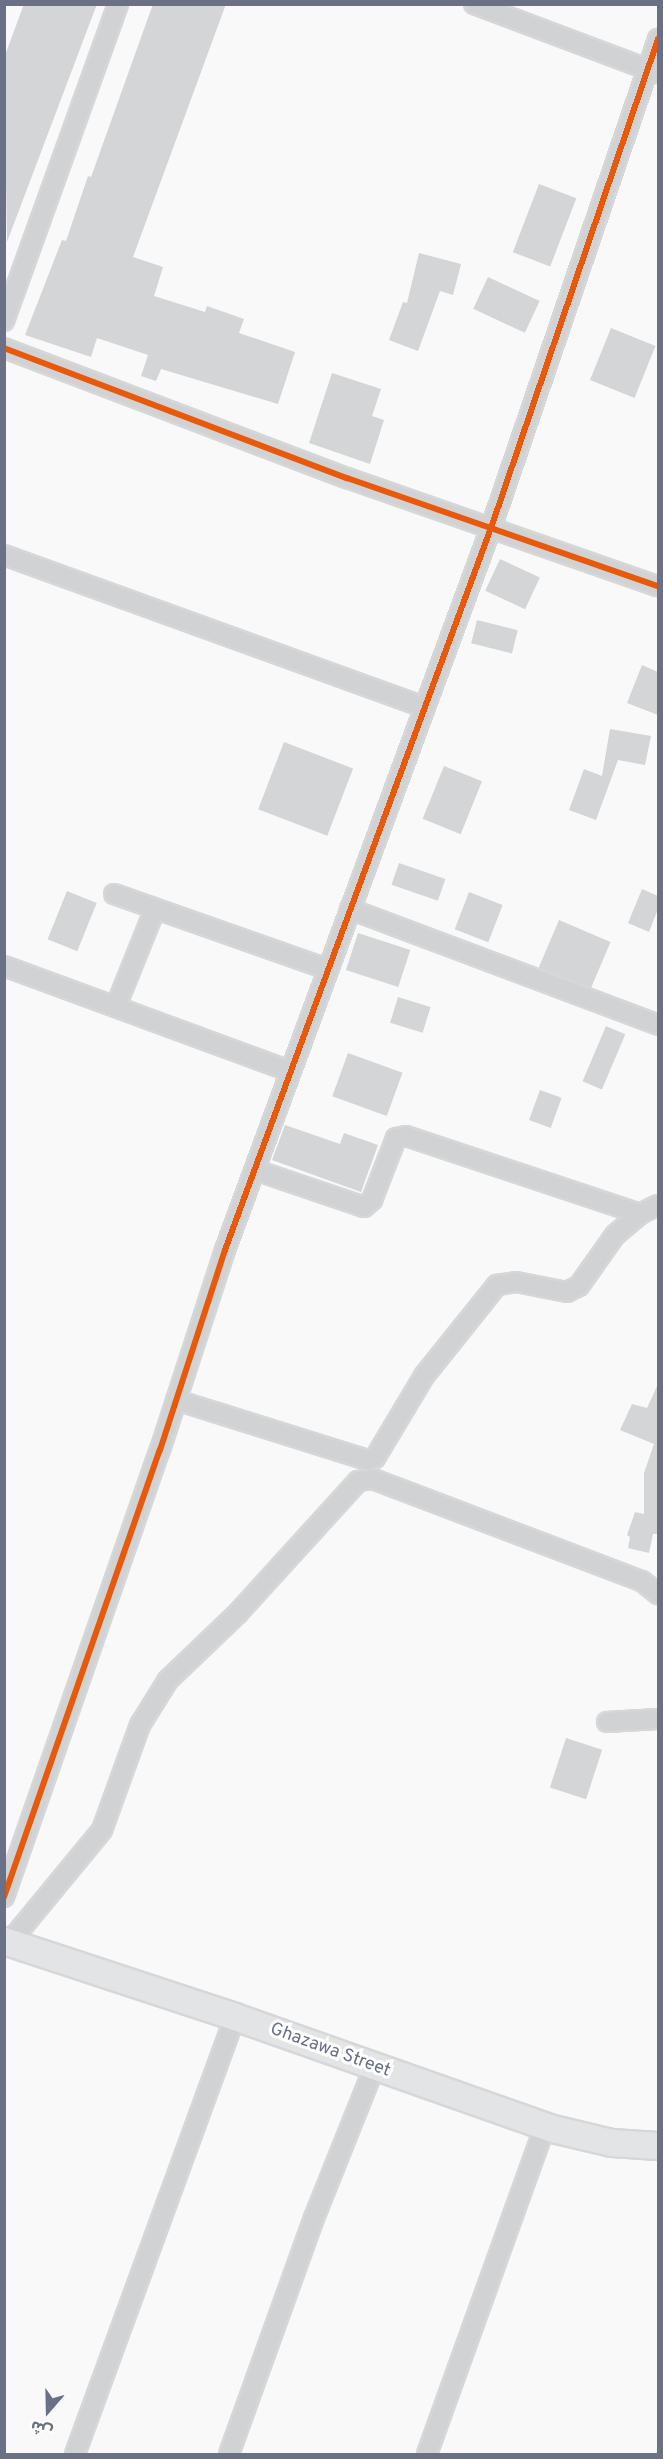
<!DOCTYPE html>
<meta charset="utf-8">
<style>
body{margin:0}
#map{position:relative;width:663px;height:2459px;overflow:hidden;background:#f9f9f9;font-family:Overpass,"Noto Sans Arabic",sans-serif}
div>[style]{position:absolute}
.building>*{inset:0;background:#d4d5d6;transform-origin:0 0}
.roads{filter:drop-shadow(2px 0 #d6d7d8) drop-shadow(-2px 0 #d6d7d8) drop-shadow(0 2px #d6d7d8) drop-shadow(0 -2px #d6d7d8)}
.street>*{height:18px;margin:-9px;padding:0 9px;transform-origin:9px;border-radius:9px;background:#d1d2d4}
.secondary>*{height:26px;margin:-13px;padding:0 13px;transform-origin:13px;border-radius:13px;background:#e3e4e5}
.cycleway>*{height:6px;margin:-3px;padding:0 3px;transform-origin:3px;border-radius:3px;background:#e8590c}
span{translate:-50% -50%;white-space:nowrap;text-align:center;line-height:1.15;-webkit-text-stroke:6px #fff;paint-order:stroke}
.street-label{font-size:18px;color:#6a7187}
.frame{position:absolute;inset:0;border:6px solid #6a7187;pointer-events:none}
.north{position:absolute;left:18px;top:2381px;width:60px;height:60px;-webkit-text-stroke:4px #fff;paint-order:stroke;rotate:200deg;font-size:16px;font-weight:700;line-height:24px;text-align:center;color:#6a7187}
.north::after{content:'';display:block;margin:auto;width:21px;height:27px;background:#6a7187;clip-path:polygon(50% 0,100% 100%,50% 72%,0 100%)}
</style>
<div id="map">
<div class="building">
<i style="clip-path:polygon(24px 4px,97px 4px,7px 242px,4px 58px)"></i>
<i style="clip-path:polygon(153px 4px,226px 4px,133px 257px,163px 267px,154px 296px,205px 312px,207px 306px,244px 319px,239px 333px,295px 352px,278px 404px,161px 369px,156px 381px,141px 376px,148px 355px,97px 338px,91px 357px,25px 335px,62px 240px,66px 241px,88px 176px,91px 177px)"></i>
<i style="left:539px;top:184px;width:40px;height:73px;rotate:21deg"></i>
<i style="clip-path:polygon(419px 253px,461px 264px,453px 295px,440px 291px,418px 351px,389px 340px,403px 302px,407px 303px)"></i>
<i style="left:488px;top:277px;width:57px;height:35px;rotate:25deg"></i>
<i style="left:611px;top:328px;width:48px;height:56px;rotate:22deg"></i>
<i style="clip-path:polygon(332px 373px,381px 389px,372px 416px,384px 420px,370px 464px,309px 443px)"></i>
<i style="left:500px;top:559px;width:44px;height:35px;rotate:25deg"></i>
<i style="left:477px;top:620px;width:42px;height:24px;rotate:14deg"></i>
<i style="clip-path:polygon(642px 665px,658px 672px,658px 715px,627px 703px)"></i>
<i style="clip-path:polygon(610px 729px,651px 736px,645px 765px,618px 760px,596px 820px,569px 810px,584px 769px,602px 776px)"></i>
<i style="left:284px;top:742px;width:74px;height:72px;rotate:21deg"></i>
<i style="left:444px;top:766px;width:41px;height:57px;rotate:22deg"></i>
<i style="left:399px;top:863px;width:49px;height:23px;rotate:19deg"></i>
<i style="clip-path:polygon(642px 889px,658px 896px,658px 909px,649px 932px,628px 923px)"></i>
<i style="left:67px;top:891px;width:32px;height:52px;rotate:22deg"></i>
<i style="left:469px;top:892px;width:36px;height:40px;rotate:21deg"></i>
<i style="left:559px;top:920px;width:56px;height:52px;rotate:23deg"></i>
<i style="left:358px;top:933px;width:55px;height:39px;rotate:18deg"></i>
<i style="left:398px;top:997px;width:34px;height:27px;rotate:17deg"></i>
<i style="left:606px;top:1026px;width:21px;height:60px;rotate:23deg"></i>
<i style="left:348px;top:1053px;width:58px;height:46px;rotate:20deg"></i>
<i style="left:540px;top:1090px;width:23px;height:32px;rotate:20deg"></i>
<i style="clip-path:polygon(285px 1125px,340px 1144px,344px 1133px,378px 1145px,361px 1192px,272px 1160px)"></i>
<i style="clip-path:polygon(658px 1384px,658px 1534px,653px 1534px,649px 1553px,628px 1548px,630px 1537px,627px 1535px,635px 1512px,644px 1514px,644px 1473px,654px 1444px,620px 1430px,632px 1404px,647px 1408px)"></i>
<i style="left:566px;top:1738px;width:38px;height:52px;rotate:18deg"></i>
</div>
<div class="roads">
<div class="street">
<i style="left:474px;top:4px;width:197px;rotate:20.6deg"></i>
<i style="left:4px;top:321px;width:337px;rotate:-70.2deg"></i>
<i style="left:4px;top:348px;width:367px;rotate:20.8deg"></i>
<i style="left:347px;top:478px;width:329px;rotate:19.2deg"></i>
<i style="left:4px;top:555px;width:444px;rotate:19.9deg"></i>
<i style="left:114px;top:894px;width:226px;rotate:19.4deg"></i>
<i style="left:350px;top:909px;width:329px;rotate:20.6deg"></i>
<i style="left:4px;top:966px;width:305px;rotate:20.2deg"></i>
<i style="left:116px;top:1006px;width:105px;rotate:-68.1deg"></i>
<i style="left:255px;top:1170px;width:115px;rotate:18.7deg"></i>
<i style="left:364px;top:1207px;width:11px;rotate:-41deg"></i>
<i style="left:372px;top:1200px;width:66px;rotate:-68.8deg"></i>
<i style="left:396px;top:1138px;width:10px;rotate:-11deg"></i>
<i style="left:406px;top:1136px;width:247px;rotate:18.4deg"></i>
<i style="left:176px;top:1400px;width:201px;rotate:17.4deg"></i>
<i style="left:368px;top:1460px;width:7px;rotate:-16deg"></i>
<i style="left:375px;top:1458px;width:96px;rotate:-59.1deg"></i>
<i style="left:424px;top:1376px;width:117px;rotate:-51.3deg"></i>
<i style="left:497px;top:1285px;width:19px;rotate:-9deg"></i>
<i style="left:516px;top:1282px;width:52px;rotate:11.1deg"></i>
<i style="left:567px;top:1292px;width:13px;rotate:-27deg"></i>
<i style="left:579px;top:1286px;width:62px;rotate:-54.8deg"></i>
<i style="left:615px;top:1235px;width:33px;rotate:-40deg"></i>
<i style="left:640px;top:1214px;width:20px;rotate:-27deg"></i>
<i style="left:607px;top:1722px;width:51px;rotate:-3.4deg"></i>
<i style="left:4px;top:1897px;width:473px;rotate:-70.8deg"></i>
<i style="left:160px;top:1450px;width:210px;rotate:-72deg"></i>
<i style="left:225px;top:1250px;width:769px;rotate:-69.78deg"></i>
<i style="left:491px;top:528px;width:517px;rotate:-71.14deg"></i>
<i style="left:9px;top:1943px;width:146px;rotate:-50.5deg"></i>
<i style="left:102px;top:1830px;width:112px;rotate:-70.1deg"></i>
<i style="left:140px;top:1725px;width:53px;rotate:-58.1deg"></i>
<i style="left:168px;top:1680px;width:97px;rotate:-43.7deg"></i>
<i style="left:238px;top:1613px;width:178px;rotate:-47.7deg"></i>
<i style="left:358px;top:1481px;width:15px;rotate:-8deg"></i>
<i style="left:373px;top:1479px;width:22px;rotate:21deg"></i>
<i style="left:394px;top:1487px;width:265px;rotate:20.8deg"></i>
<i style="left:642px;top:1581px;width:21px;rotate:39deg"></i>
<i style="left:75px;top:2454px;width:465px;rotate:-69.9deg"></i>
<i style="left:229px;top:2454px;width:251px;rotate:-70.2deg"></i>
<i style="left:314px;top:2218px;width:162px;rotate:-68.2deg"></i>
<i style="left:427px;top:2454px;width:349px;rotate:-70.2deg"></i>
</div>
<div class="secondary">
<i style="left:4px;top:1941px;width:243px;rotate:18.2deg"></i>
<i style="left:235px;top:2017px;width:337px;rotate:19.4deg"></i>
<i style="left:553px;top:2129px;width:61px;rotate:13.3deg"></i>
<i style="left:612px;top:2143px;width:46px;rotate:3.7deg"></i>
</div>
</div>
<div class="cycleway">
<i style="left:4px;top:348px;width:367px;rotate:20.8deg"></i>
<i style="left:347px;top:478px;width:329px;rotate:19.2deg"></i>
<i style="left:4px;top:1897px;width:473px;rotate:-70.8deg"></i>
<i style="left:160px;top:1450px;width:210px;rotate:-72deg"></i>
<i style="left:225px;top:1250px;width:769px;rotate:-69.78deg"></i>
<i style="left:491px;top:528px;width:517px;rotate:-71.14deg"></i>
</div>
<div class="street-label">
<span style="left:330px;top:2051px;rotate:20deg">Ghazawa Street</span>
</div>
<div class="frame"></div>
<div class="north">ش</div>
</div>
